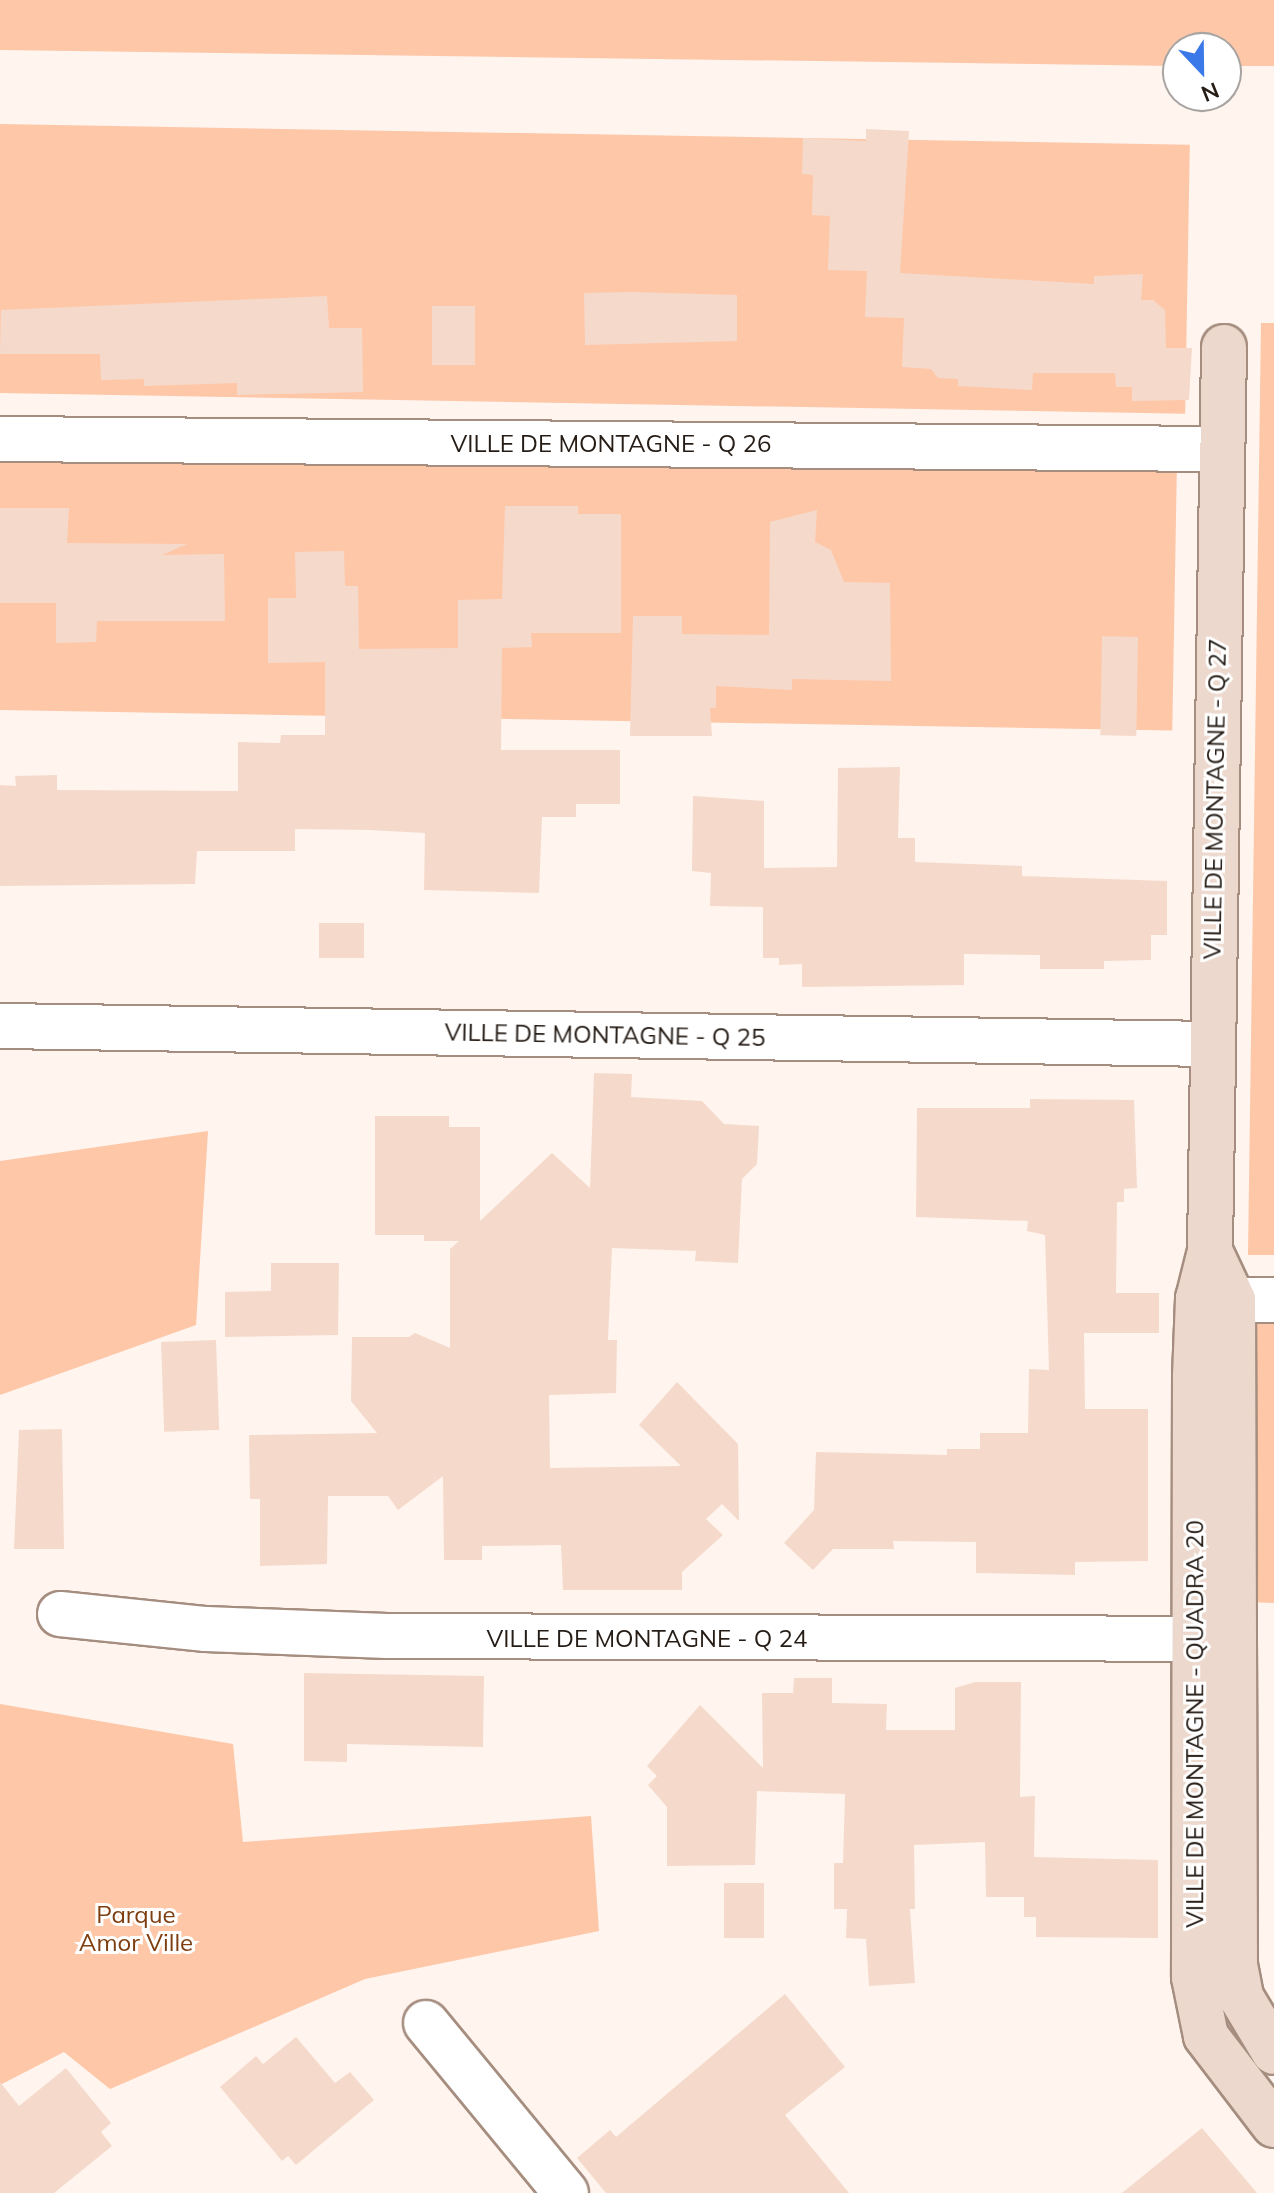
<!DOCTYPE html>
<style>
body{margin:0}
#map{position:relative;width:1274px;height:2193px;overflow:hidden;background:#fff4ee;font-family:Mulish,sans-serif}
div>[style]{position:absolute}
.green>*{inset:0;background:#fec7a8;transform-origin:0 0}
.building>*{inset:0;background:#f5dacb;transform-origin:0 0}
.roads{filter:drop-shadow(2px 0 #a58d7f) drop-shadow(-2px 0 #a58d7f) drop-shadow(0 2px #a58d7f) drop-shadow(0 -2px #a58d7f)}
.street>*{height:44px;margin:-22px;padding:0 22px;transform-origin:22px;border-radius:22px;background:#fff}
.secondary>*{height:44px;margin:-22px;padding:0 22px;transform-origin:22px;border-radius:22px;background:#ecd8cd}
span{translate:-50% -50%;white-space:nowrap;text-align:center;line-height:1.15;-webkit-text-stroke:6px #fff;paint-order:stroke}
.street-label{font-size:24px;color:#251c16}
.park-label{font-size:24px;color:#7e3e0f}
.north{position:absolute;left:1162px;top:32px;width:80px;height:80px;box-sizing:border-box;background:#fff;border:2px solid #a8a4a2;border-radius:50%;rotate:158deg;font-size:22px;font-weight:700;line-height:32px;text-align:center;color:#251c16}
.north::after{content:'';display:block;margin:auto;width:28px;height:36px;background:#3b79e8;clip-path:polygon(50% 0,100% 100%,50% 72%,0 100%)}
</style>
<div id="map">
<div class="green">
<i style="clip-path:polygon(0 0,1274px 0,1274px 66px,1226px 66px,1226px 48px,1178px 48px,1178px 66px,0 50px)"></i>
<i style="left:0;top:124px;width:1190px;height:269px;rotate:1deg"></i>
<i style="clip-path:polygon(1261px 323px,1274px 323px,1274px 1255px,1248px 1255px)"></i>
<i style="left:0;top:449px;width:1177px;height:261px;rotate:1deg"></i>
<i style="clip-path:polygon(208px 1131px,196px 1325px,0 1395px,0 1161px)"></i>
<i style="clip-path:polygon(1256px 1313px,1274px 1314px,1274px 1603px,1251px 1602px)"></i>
<i style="clip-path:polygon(0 1704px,233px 1744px,243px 1842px,591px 1816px,599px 1931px,365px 1979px,110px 2089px,64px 2052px,0 2085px)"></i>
</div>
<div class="building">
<i style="clip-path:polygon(866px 129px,909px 131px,900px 273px,1094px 284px,1094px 276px,1143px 274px,1141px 300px,1153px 300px,1165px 310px,1166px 348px,1192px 348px,1189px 400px,1132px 401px,1132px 387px,1116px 387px,1115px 373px,1033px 373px,1032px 390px,958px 386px,958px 379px,938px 378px,931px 369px,902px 367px,904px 318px,865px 317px,867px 271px,828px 270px,830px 216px,812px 215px,813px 175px,802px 174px,803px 138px,866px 141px)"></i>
<i style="clip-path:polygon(631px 292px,737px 295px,737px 341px,585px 345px,584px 293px)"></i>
<i style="clip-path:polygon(327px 296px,329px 328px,362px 328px,363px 392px,237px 395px,237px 383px,144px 386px,144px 379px,101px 380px,100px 354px,0 354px,1px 310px)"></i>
<i style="left:475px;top:306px;width:59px;height:43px;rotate:90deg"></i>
<i style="clip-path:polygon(505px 506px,578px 506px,578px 514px,621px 514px,621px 633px,531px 633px,532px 647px,502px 648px,501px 750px,620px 750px,620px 804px,576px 804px,576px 817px,542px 817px,539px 893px,424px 890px,425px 833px,369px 830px,295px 829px,295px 851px,197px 851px,195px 884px,0 886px,0 785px,16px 786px,15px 776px,57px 775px,57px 790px,238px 791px,238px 742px,280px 743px,281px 735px,325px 735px,325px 662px,268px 663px,268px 598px,296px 598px,295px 552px,344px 551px,345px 586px,358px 586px,359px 649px,458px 648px,458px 600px,502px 599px)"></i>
<i style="clip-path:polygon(0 508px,69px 508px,67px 543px,187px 544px,162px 555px,224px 554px,225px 621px,97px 621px,96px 642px,56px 643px,56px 603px,0 603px)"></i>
<i style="clip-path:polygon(817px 510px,815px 542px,831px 550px,844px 582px,890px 583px,891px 681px,792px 679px,792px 690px,716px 686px,716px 708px,710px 708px,712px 736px,630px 736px,633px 616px,682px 616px,682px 634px,769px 635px,770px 522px)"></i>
<i style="left:1138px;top:637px;width:99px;height:36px;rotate:91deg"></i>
<i style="clip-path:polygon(900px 767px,898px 838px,915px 838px,915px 862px,1022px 866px,1022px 876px,1167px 881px,1167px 935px,1151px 935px,1151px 960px,1104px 961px,1104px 969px,1040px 969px,1040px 955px,964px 954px,964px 985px,802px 987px,802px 964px,779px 965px,779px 958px,763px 958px,763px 907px,710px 906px,711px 873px,692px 871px,693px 796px,764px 801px,764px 868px,837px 867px,838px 768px)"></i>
<i style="left:319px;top:923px;width:45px;height:35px"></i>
<i style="clip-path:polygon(594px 1073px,632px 1074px,631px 1097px,702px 1101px,724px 1124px,759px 1126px,757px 1164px,742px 1179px,738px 1263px,695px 1261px,696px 1251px,612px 1248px,608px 1340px,617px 1340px,616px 1393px,549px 1395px,550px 1468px,681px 1466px,639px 1425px,677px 1382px,738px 1444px,739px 1521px,722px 1504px,706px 1519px,723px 1535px,682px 1572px,682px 1590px,563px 1590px,561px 1545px,482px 1546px,482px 1560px,444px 1560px,443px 1476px,398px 1510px,388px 1496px,328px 1496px,327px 1564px,260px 1566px,260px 1499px,250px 1499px,249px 1435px,377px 1433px,351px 1401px,352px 1337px,409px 1337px,415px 1333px,450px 1348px,450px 1249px,459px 1241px,424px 1241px,424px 1235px,375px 1235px,375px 1116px,449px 1116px,449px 1127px,480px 1127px,480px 1221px,552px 1153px,590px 1188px)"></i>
<i style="clip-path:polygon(1030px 1099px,1134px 1100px,1137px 1188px,1124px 1189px,1124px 1202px,1117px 1202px,1116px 1293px,1159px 1293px,1159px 1333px,1084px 1333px,1085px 1409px,1148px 1409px,1148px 1561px,1075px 1562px,1075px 1575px,976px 1573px,976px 1542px,893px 1541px,894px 1549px,833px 1549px,813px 1570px,784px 1543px,814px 1510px,816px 1452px,947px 1455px,947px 1449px,980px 1449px,980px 1433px,1028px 1433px,1029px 1369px,1049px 1370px,1045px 1235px,1027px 1231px,1028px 1221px,916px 1217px,917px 1108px,1030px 1108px)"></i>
<i style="clip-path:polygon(271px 1263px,339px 1263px,338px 1335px,225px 1337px,225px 1292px,271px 1291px)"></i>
<i style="left:216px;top:1340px;width:90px;height:55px;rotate:88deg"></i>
<i style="clip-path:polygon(62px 1429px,64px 1549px,14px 1549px,19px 1430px)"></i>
<i style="clip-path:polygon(304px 1673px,484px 1676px,483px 1747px,347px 1744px,347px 1762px,304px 1761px)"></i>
<i style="clip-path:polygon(794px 1678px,832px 1678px,832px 1703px,887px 1704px,886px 1730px,955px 1730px,955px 1688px,975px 1682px,1021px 1682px,1020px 1797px,1035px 1796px,1034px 1857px,1158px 1860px,1158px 1938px,1036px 1937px,1036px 1917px,1024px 1917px,1024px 1897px,986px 1897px,985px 1842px,914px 1845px,915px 1909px,910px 1909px,915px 1983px,869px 1986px,866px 1939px,846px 1938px,847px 1909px,834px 1909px,834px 1863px,843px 1863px,845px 1794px,757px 1791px,755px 1865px,667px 1866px,667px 1807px,648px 1785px,657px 1776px,647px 1766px,700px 1705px,763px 1768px,762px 1693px,793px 1693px)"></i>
<i style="left:724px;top:1883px;width:40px;height:55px"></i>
<i style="clip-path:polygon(785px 1994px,845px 2067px,785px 2115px,849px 2193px,606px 2193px,577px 2158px,610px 2130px,616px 2137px)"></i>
<i style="clip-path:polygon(296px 2037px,335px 2083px,350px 2072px,374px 2100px,296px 2165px,288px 2156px,282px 2161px,220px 2087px,256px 2056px,263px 2064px)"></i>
<i style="clip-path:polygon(66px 2068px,111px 2123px,101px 2132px,112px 2146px,54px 2193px,0 2193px,0 2082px,19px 2106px)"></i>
<i style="clip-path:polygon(1202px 2128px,1257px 2193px,1122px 2193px)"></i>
</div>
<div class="roads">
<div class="street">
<i style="left:0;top:439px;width:1222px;rotate:0.47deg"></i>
<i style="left:0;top:1026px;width:1210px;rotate:0.85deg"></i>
<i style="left:1198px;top:1299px;width:76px;rotate:0.8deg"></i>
<i style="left:60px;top:1614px;width:147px;rotate:5.9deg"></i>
<i style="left:206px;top:1629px;width:181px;rotate:2.2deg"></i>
<i style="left:387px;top:1636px;width:846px;rotate:0.2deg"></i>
<i style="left:426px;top:2023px;width:220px;rotate:50.5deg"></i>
</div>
<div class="secondary">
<i style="left:1224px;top:347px;width:904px;rotate:90.89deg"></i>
<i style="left:1210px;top:1251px;width:49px;rotate:104deg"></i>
<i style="left:1198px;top:1299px;width:77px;rotate:92.2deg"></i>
<i style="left:1195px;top:1376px;width:601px;rotate:90.1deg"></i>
<i style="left:1194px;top:1977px;width:60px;rotate:78.5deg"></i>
<i style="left:1206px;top:2036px;width:112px;rotate:52.6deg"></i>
<i style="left:1210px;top:1251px;width:54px;rotate:64.9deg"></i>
<i style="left:1233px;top:1300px;width:665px;rotate:89.83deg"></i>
<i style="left:1235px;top:1965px;width:33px;rotate:79deg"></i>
<i style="left:1241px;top:1997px;width:64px;rotate:59deg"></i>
</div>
</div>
<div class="street-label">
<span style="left:611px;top:444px">VILLE DE MONTAGNE - Q 26</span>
<span style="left:1215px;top:799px;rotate:-89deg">VILLE DE MONTAGNE - Q 27</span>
<span style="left:605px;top:1035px;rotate:1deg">VILLE DE MONTAGNE - Q 25</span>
<span style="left:647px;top:1639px">VILLE DE MONTAGNE - Q 24</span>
<span style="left:1195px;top:1724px;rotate:-90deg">VILLE DE MONTAGNE - QUADRA 20</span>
</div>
<div class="park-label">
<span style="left:136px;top:1929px">Parque<br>Amor Ville</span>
</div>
<div class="north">N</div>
</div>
